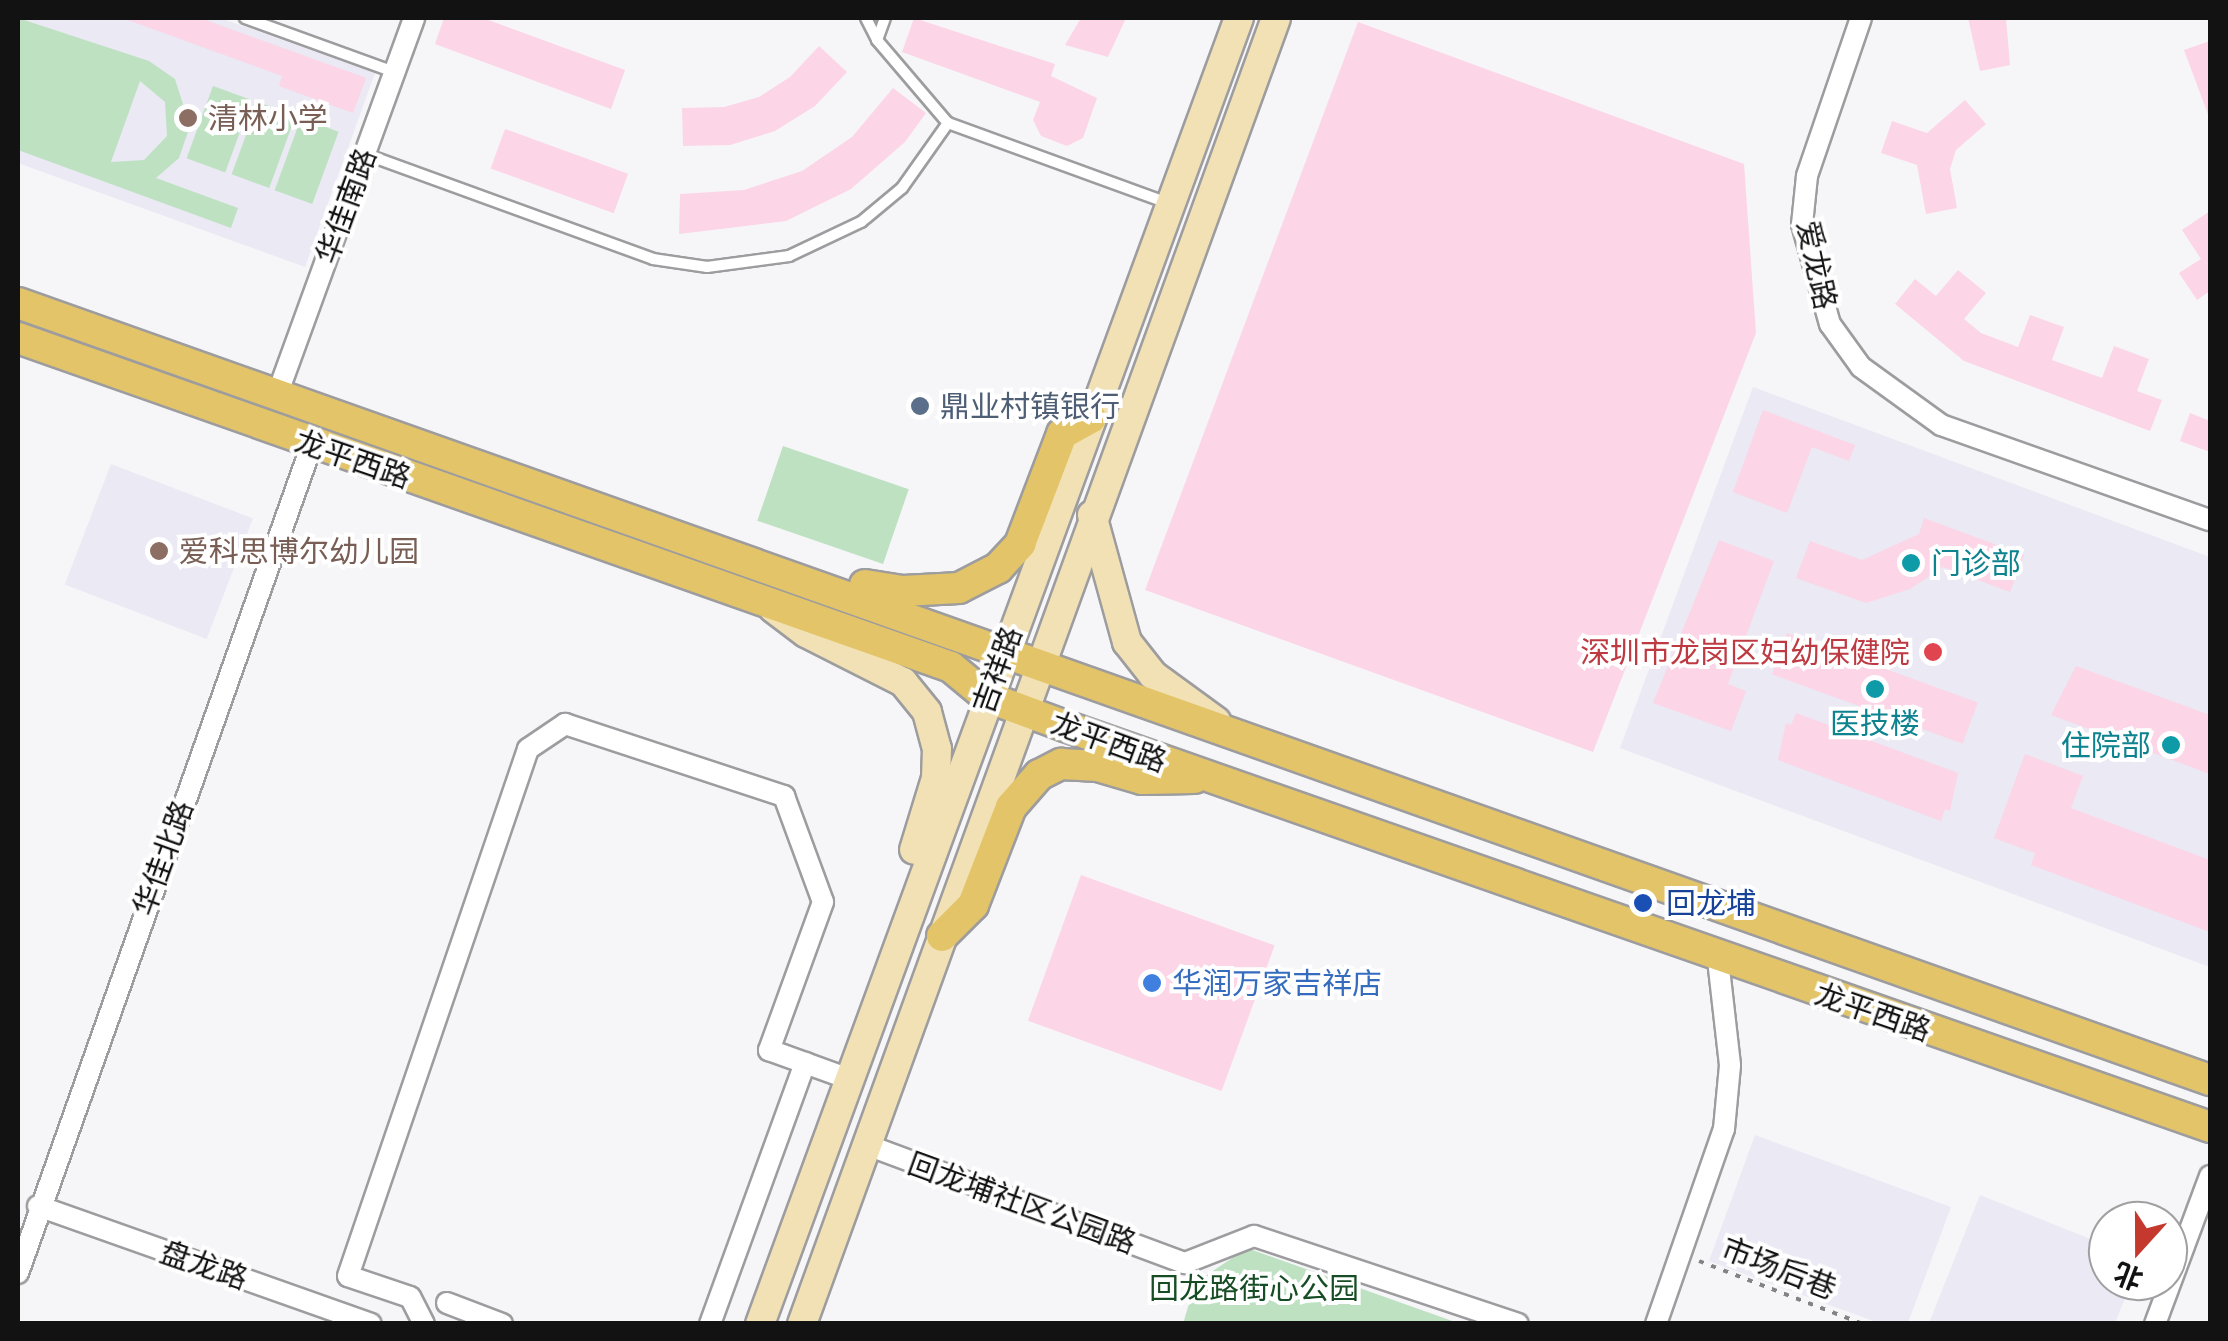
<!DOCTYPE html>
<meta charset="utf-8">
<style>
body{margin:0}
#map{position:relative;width:2228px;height:1341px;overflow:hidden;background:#f6f6f9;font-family:"Noto Sans","Noto Sans SC",sans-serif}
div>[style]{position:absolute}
.built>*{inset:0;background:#eae9f4;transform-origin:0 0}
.green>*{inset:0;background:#bee1c2;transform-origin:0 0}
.building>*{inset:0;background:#fcd5e7;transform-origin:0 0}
.path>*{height:4px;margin-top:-2px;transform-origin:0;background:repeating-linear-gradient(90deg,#838385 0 5px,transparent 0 13px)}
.roads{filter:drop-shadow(2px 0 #9d9c9f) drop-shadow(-2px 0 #9d9c9f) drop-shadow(0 2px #9d9c9f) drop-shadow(0 -2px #9d9c9f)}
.service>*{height:10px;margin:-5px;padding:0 5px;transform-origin:5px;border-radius:5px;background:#fff}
.minor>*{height:20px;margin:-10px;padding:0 10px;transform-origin:10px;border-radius:10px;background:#fff}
.secondary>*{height:28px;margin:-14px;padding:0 14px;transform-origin:14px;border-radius:14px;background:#f1e1b4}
.primary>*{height:30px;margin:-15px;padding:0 15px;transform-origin:15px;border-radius:15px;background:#e3c468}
.dots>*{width:28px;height:28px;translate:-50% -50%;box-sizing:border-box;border:5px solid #fff;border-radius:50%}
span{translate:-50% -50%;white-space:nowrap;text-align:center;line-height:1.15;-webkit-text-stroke:8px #fff;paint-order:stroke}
.education-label{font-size:30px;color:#785e54}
.left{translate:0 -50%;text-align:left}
.street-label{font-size:30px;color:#121213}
.service-label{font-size:30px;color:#4e5e75}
.culture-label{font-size:30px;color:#0d838f}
.right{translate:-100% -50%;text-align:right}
.health-label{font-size:30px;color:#be3a42}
.transit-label{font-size:30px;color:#164399}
.shop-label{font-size:30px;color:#366cbe}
.park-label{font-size:30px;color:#174d24}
.frame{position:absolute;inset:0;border:20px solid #121213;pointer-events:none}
.north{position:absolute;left:2088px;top:1201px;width:100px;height:100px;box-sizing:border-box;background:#fff;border:2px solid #a0a0a1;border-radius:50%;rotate:201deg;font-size:28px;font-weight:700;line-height:40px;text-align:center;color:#121213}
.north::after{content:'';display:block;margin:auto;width:35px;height:45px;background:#c5382d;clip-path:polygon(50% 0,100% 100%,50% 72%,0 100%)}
</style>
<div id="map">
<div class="built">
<i style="clip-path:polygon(18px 18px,220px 18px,375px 73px,305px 267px,18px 163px)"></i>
<i style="clip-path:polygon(1753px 387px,2210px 557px,2210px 967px,1620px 748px)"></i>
<i style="left:111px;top:464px;width:152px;height:129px;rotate:21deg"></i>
<i style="clip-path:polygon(1755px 1135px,1951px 1207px,1908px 1323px,1879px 1323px,1709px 1261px)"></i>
<i style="clip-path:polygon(1980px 1195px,2108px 1246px,2108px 1281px,2132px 1281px,2115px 1323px,1929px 1323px)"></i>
</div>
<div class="green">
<i style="clip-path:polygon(evenodd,18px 18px,149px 61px,175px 79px,190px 126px,179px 158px,156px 178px,238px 208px,231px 228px,18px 150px,18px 18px,140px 81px,165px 102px,167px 136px,144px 160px,111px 162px,140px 81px)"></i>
<i style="left:213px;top:86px;width:41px;height:77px;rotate:20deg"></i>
<i style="left:258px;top:102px;width:40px;height:77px;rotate:20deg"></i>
<i style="left:301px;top:118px;width:40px;height:77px;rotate:20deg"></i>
<i style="left:783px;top:446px;width:133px;height:79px;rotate:19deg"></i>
<i style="clip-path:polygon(1247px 1248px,1458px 1323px,1183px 1324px,1195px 1283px)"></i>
</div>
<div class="building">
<i style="clip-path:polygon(200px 18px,366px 78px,353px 113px,279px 86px,282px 76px,125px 19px)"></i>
<i style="clip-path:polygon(444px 18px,483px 18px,625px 70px,611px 109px,435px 44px)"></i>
<i style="clip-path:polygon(914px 18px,1055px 64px,1051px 76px,1097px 98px,1083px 138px,1067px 146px,1041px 136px,1033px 120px,1040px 102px,902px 52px)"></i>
<i style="clip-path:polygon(1081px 18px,1126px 18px,1108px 57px,1065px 45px)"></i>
<i style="clip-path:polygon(1968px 18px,2006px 18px,2010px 65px,1980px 71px)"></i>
<i style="clip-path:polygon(1358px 22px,1744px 164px,1756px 333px,1593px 752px,1145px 590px)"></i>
<i style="clip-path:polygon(2210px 41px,2210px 117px,2209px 117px,2184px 50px)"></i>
<i style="clip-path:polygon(819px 46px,847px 72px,815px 106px,775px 131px,730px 145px,683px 146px,682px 108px,724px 107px,759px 97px,790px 77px)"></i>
<i style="clip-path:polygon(893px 88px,926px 113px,905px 142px,851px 189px,786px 221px,679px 234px,680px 194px,744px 190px,802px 171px,852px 137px)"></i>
<i style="clip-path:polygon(1965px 100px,1986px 124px,1956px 150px,1950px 169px,1957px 208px,1926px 214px,1917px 165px,1881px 153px,1892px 121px,1927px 133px)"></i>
<i style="left:505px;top:129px;width:131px;height:42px;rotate:20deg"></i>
<i style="clip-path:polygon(2210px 211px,2210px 291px,2197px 300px,2179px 273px,2201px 259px,2182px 230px)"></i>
<i style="clip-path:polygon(1958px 270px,1986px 293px,1964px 319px,1981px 333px,2018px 347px,2030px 315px,2064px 327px,2052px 360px,2102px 378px,2114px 346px,2149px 359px,2137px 391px,2162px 400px,2150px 431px,1964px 361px,1895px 304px,1915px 279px,1936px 296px)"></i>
<i style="clip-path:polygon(1763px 410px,1855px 445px,1849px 461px,1812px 447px,1787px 513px,1733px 492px)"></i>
<i style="clip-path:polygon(2190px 413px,2210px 421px,2210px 452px,2180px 441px)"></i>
<i style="clip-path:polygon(1924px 518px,2024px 555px,2010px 592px,1943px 567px,1910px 589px,1866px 603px,1796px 578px,1810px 541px,1862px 560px,1919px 534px)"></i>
<i style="clip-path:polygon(1719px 540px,1774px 561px,1728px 684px,1746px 691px,1731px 731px,1653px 703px)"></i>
<i style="left:1787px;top:633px;width:203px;height:44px;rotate:20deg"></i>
<i style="clip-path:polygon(2076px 666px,2210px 715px,2210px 774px,2051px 715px)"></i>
<i style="clip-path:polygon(1796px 713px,1958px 773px,1950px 811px,1945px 809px,1941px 821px,1778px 760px,1786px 723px,1791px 725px)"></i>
<i style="clip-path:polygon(2025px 754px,2083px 776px,2071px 808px,2210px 860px,2210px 932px,2031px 865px,2035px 853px,1994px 838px)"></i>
<i style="left:1081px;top:875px;width:206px;height:155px;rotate:20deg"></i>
</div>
<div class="path">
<i style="left:1699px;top:1261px;width:176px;rotate:21deg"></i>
</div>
<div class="roads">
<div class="service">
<i style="left:245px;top:18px;width:158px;rotate:19.9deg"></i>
<i style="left:866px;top:18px;width:25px;rotate:63deg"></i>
<i style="left:877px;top:40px;width:109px;rotate:49.5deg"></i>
<i style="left:877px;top:40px;width:23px;rotate:-70deg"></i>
<i style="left:365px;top:154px;width:307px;rotate:20deg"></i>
<i style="left:653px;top:259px;width:55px;rotate:8.4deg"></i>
<i style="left:707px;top:267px;width:83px;rotate:-7.6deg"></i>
<i style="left:789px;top:256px;width:80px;rotate:-25.3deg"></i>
<i style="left:861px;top:222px;width:53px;rotate:-39.7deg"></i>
<i style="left:902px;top:188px;width:80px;rotate:-54.7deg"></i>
<i style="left:948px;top:123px;width:236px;rotate:20deg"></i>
</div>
<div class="minor">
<i style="left:1861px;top:18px;width:167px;rotate:108.9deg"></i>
<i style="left:1807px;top:176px;width:48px;rotate:95.9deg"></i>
<i style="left:1802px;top:224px;width:104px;rotate:74.4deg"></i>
<i style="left:1830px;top:324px;width:53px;rotate:54.2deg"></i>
<i style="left:1861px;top:367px;width:99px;rotate:35.9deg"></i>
<i style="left:1941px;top:425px;width:285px;rotate:19.5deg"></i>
<i style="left:277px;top:395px;width:401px;rotate:-70deg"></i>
<i style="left:867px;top:1145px;width:339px;rotate:20.4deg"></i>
<i style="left:1185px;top:1263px;width:74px;rotate:-21.4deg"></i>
<i style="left:1254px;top:1236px;width:278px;rotate:18.4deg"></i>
<i style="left:38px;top:1206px;width:353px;rotate:19.5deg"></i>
<i style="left:18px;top:1273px;width:880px;rotate:-70.47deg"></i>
<i style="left:447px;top:1303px;width:59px;rotate:20.9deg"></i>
<i style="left:424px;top:1324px;width:30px;rotate:-117deg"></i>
<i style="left:410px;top:1297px;width:65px;rotate:-161.3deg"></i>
<i style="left:348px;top:1276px;width:557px;rotate:-71.14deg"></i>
<i style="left:528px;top:749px;width:45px;rotate:-34deg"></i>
<i style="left:565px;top:724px;width:231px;rotate:18.2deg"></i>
<i style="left:784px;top:796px;width:113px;rotate:69.8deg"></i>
<i style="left:823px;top:902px;width:158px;rotate:110deg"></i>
<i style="left:769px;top:1050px;width:85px;rotate:19.9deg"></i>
<i style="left:710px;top:1324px;width:278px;rotate:-70deg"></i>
<i style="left:1656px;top:1324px;width:207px;rotate:-70.8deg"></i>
<i style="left:1724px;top:1129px;width:64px;rotate:-84.6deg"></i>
<i style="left:1730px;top:1065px;width:107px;rotate:-96.5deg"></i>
<i style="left:2155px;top:1324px;width:158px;rotate:-69.6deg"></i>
</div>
<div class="secondary">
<i style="left:1092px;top:515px;width:132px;rotate:74.6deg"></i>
<i style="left:1127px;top:642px;width:42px;rotate:51.8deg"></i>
<i style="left:1153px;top:675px;width:78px;rotate:36.1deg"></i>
<i style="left:773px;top:608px;width:41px;rotate:37.1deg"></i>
<i style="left:806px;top:633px;width:109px;rotate:26.8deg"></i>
<i style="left:903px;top:682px;width:38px;rotate:51deg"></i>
<i style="left:927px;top:712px;width:38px;rotate:75deg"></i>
<i style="left:937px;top:749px;width:29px;rotate:92deg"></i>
<i style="left:936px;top:778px;width:75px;rotate:107deg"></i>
<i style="left:760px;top:1324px;width:1391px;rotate:-69.86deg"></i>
<i style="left:802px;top:1324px;width:1389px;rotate:-70.05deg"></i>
</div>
<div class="primary">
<i style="left:18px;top:303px;width:2326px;rotate:19.52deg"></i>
<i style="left:18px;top:338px;width:989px;rotate:19.42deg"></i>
<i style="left:951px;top:667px;width:47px;rotate:39.8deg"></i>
<i style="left:987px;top:697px;width:83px;rotate:20.4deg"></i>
<i style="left:1065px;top:726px;width:1213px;rotate:19.3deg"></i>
<i style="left:865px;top:585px;width:38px;rotate:9deg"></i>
<i style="left:903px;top:591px;width:56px;rotate:-3.1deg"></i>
<i style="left:959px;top:588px;width:44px;rotate:-27.1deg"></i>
<i style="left:998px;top:568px;width:33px;rotate:-47deg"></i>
<i style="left:1020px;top:544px;width:118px;rotate:-69.1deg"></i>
<i style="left:1062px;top:434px;width:33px;rotate:-29deg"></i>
<i style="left:942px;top:936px;width:44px;rotate:-45deg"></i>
<i style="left:973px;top:905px;width:105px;rotate:-68.8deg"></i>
<i style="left:1011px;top:807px;width:43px;rotate:-48.8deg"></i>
<i style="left:1039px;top:775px;width:25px;rotate:-27deg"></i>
<i style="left:1061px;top:764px;width:37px;rotate:3deg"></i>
<i style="left:1098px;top:766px;width:46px;rotate:16.5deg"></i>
<i style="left:1142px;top:779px;width:52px;rotate:-1.1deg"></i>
</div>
</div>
<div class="dots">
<i style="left:188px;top:118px;background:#8d6e63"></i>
<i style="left:920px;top:406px;background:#5c6f8a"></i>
<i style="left:159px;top:551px;background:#8d6e63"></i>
<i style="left:1911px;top:563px;background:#0f9aa8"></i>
<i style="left:1933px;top:652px;background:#e0444e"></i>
<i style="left:1875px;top:689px;background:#0f9aa8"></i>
<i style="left:2171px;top:745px;background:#0f9aa8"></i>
<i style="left:1643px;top:903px;background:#1a4fb4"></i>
<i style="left:1152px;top:983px;background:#3f7fe0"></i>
</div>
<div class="education-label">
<span class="left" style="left:208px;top:118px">清林小学</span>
<span class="left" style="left:179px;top:551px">爱科思博尔幼儿园</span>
</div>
<div class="street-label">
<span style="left:346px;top:206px;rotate:-70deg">华佳南路</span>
<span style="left:1817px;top:265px;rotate:78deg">爱龙路</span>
<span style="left:353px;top:459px;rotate:19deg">龙平西路</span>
<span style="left:997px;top:670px;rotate:-70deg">吉祥路</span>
<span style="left:1109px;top:742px;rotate:20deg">龙平西路</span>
<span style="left:163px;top:858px;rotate:-70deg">华佳北路</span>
<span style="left:1873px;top:1012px;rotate:19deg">龙平西路</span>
<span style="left:1022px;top:1203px;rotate:20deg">回龙埔社区公园路</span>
<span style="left:204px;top:1265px;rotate:19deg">盘龙路</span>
<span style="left:1779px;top:1268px;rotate:21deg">市场后巷</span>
</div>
<div class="service-label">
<span class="left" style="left:940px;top:406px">鼎业村镇银行</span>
</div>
<div class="culture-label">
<span class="left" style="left:1931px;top:563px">门诊部</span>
<span style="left:1875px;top:723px">医技楼</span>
<span class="right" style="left:2151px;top:745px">住院部</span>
</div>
<div class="health-label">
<span class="right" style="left:1910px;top:652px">深圳市龙岗区妇幼保健院</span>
</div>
<div class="transit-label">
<span class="left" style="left:1666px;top:903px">回龙埔</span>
</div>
<div class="shop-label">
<span class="left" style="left:1172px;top:983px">华润万家吉祥店</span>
</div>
<div class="park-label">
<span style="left:1254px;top:1288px">回龙路街心公园</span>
</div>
<div class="frame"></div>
<div class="north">北</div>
</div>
